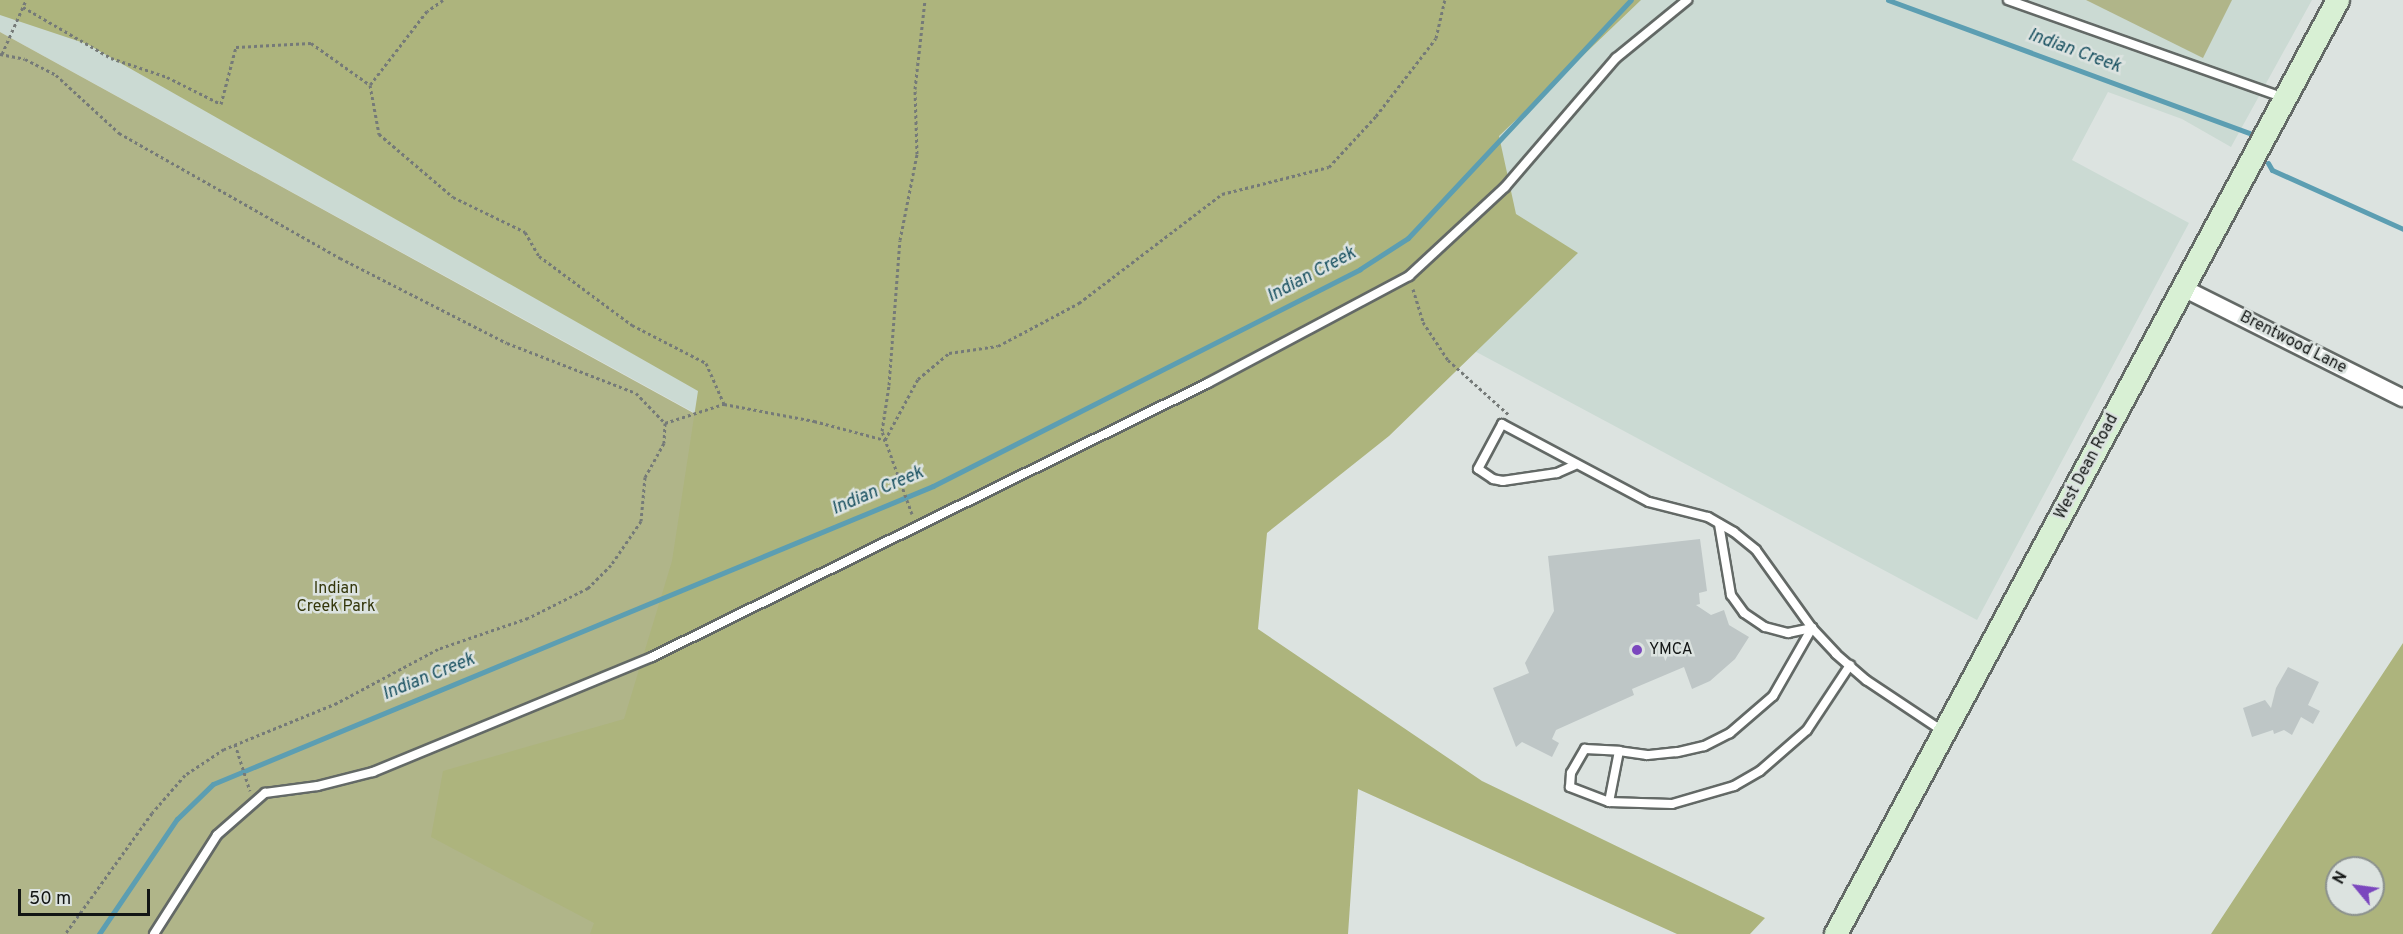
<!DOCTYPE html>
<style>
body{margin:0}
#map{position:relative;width:2403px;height:934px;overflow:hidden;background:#dce3e0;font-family:Overpass,sans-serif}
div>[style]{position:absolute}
.built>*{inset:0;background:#cbdad3}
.green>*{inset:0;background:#b0b589}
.forest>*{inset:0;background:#adb47d}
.stream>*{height:5px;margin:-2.5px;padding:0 2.5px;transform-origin:2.5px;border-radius:2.5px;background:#5c9eb2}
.building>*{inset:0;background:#bec6c6}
.path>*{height:3px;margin-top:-1.5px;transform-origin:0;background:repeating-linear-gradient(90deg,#757a78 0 3px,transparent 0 6px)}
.roads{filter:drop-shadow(2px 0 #636966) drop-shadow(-2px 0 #636966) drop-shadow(0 2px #636966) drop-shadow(0 -2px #636966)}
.lane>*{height:8px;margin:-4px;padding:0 4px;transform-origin:4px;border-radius:4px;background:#fff}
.street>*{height:16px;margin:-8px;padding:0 8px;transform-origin:8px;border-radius:8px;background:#fff}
.secondary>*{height:22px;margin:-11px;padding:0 11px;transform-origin:11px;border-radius:11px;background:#d8f0d4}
.dots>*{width:16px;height:16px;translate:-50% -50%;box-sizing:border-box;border:3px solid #dce3e0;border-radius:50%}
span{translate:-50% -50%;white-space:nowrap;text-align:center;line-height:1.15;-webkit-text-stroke:5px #dce3e0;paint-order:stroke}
.street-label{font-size:16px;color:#121514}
.park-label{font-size:16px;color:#33360a}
.poi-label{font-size:16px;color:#121514}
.left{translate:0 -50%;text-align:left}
.water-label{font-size:18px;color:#185060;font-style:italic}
.north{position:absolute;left:2325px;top:856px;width:60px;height:60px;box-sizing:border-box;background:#dce3e0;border:2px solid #8b918e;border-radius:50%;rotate:299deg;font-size:16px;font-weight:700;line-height:24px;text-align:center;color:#121514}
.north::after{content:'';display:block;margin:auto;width:21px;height:27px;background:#7b47be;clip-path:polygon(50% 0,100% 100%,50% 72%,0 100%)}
.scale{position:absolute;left:18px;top:889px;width:132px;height:27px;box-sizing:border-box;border:3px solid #121514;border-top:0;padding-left:8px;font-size:18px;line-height:21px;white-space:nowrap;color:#121514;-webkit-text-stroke:4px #dce3e0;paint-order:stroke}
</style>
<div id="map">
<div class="built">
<i style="clip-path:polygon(0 0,2312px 0,2231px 147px,2182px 119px,2108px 92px,2072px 160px,2189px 223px,1977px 620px,1452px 339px,1067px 617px,0 32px)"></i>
</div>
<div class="green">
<i style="clip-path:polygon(2086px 0,2232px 0,2203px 58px)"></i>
<i style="clip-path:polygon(0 32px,959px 559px,663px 934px,0 934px)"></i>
</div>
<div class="forest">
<i style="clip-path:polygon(0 0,1641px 0,1499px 136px,1516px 214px,1578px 253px,1389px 436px,1267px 533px,1258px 629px,1482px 781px,1765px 918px,1750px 934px,1677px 934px,1358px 789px,1348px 934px,590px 934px,594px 923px,431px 837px,443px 771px,624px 719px,672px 561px,698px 391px,87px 44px,0 15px)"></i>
<i style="clip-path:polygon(evenodd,2403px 643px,2403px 934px,2211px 934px,2403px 643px,2337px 868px,2373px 868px,2373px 904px,2337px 904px,2337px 868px)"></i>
</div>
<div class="stream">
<i style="left:1888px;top:0;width:386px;rotate:20.2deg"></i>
<i style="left:2268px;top:163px;width:8px;rotate:60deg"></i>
<i style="left:2272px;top:170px;width:144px;rotate:24.2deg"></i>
<i style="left:99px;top:934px;width:139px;rotate:-55.9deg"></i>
<i style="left:177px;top:819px;width:50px;rotate:-44.2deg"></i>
<i style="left:213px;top:784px;width:779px;rotate:-22.48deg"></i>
<i style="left:933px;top:486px;width:479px;rotate:-26.9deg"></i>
<i style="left:1360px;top:269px;width:57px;rotate:-32.9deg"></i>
<i style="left:1408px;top:238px;width:326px;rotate:-46.9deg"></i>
</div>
<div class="building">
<i style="clip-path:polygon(1700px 539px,1707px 591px,1699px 593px,1700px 604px,1696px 605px,1711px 615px,1724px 610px,1729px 625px,1749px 637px,1735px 659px,1710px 681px,1692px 689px,1684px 667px,1632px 689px,1634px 695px,1556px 730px,1552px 739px,1559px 743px,1552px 757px,1522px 742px,1516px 747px,1493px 688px,1529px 673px,1525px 663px,1554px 611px,1548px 556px)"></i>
<i style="clip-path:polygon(2288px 667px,2319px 682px,2308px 705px,2320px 711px,2313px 724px,2301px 717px,2292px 735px,2284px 730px,2274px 734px,2273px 730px,2252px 737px,2243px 708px,2265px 700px,2271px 708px,2276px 688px)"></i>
</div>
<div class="path">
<i style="left:443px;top:0;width:19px;rotate:145deg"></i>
<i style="left:427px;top:11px;width:93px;rotate:127.6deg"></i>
<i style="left:370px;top:85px;width:50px;rotate:79.6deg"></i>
<i style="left:379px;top:134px;width:97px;rotate:40.4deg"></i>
<i style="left:453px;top:197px;width:80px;rotate:25.9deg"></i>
<i style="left:525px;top:232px;width:28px;rotate:60deg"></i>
<i style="left:539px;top:256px;width:116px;rotate:36.6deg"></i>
<i style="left:632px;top:325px;width:83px;rotate:27.2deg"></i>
<i style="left:706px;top:363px;width:45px;rotate:66.3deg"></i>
<i style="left:23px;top:7px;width:102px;rotate:30.1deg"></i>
<i style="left:111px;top:58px;width:59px;rotate:18.7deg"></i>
<i style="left:167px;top:77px;width:60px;rotate:26.6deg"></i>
<i style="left:221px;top:104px;width:59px;rotate:-75.3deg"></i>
<i style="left:236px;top:47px;width:75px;rotate:-3.1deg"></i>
<i style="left:311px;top:43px;width:72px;rotate:35.4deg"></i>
<i style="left:0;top:54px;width:25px;rotate:11deg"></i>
<i style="left:25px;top:59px;width:35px;rotate:27deg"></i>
<i style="left:56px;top:75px;width:86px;rotate:42.6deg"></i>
<i style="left:119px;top:133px;width:254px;rotate:29.5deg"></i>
<i style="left:340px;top:258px;width:187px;rotate:27deg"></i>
<i style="left:507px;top:343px;width:138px;rotate:21.2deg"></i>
<i style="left:636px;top:393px;width:42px;rotate:46deg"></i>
<i style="left:665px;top:423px;width:20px;rotate:93deg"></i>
<i style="left:664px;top:443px;width:39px;rotate:119deg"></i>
<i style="left:645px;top:477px;width:44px;rotate:95.2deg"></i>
<i style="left:641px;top:521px;width:53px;rotate:124.3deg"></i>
<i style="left:611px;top:565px;width:33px;rotate:135deg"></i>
<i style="left:588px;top:588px;width:67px;rotate:153.4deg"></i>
<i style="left:528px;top:618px;width:95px;rotate:161deg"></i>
<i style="left:438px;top:649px;width:115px;rotate:151.9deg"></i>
<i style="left:337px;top:703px;width:122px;rotate:157.8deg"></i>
<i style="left:224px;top:749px;width:47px;rotate:146.3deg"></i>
<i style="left:185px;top:775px;width:50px;rotate:131deg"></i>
<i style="left:152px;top:813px;width:149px;rotate:125.7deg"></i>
<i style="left:2px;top:54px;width:59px;rotate:-66deg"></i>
<i style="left:1413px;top:289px;width:34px;rotate:73deg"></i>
<i style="left:1423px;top:322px;width:45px;rotate:56.7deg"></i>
<i style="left:1448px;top:360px;width:81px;rotate:42deg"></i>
<i style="left:665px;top:423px;width:62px;rotate:-17.9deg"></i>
<i style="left:724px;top:404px;width:92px;rotate:10.7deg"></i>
<i style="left:814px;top:421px;width:73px;rotate:15deg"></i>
<i style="left:885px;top:440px;width:69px;rotate:-61.6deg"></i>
<i style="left:918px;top:379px;width:40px;rotate:-40deg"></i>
<i style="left:949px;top:353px;width:49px;rotate:-8.1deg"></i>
<i style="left:998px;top:346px;width:92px;rotate:-28deg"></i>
<i style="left:1079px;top:303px;width:180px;rotate:-37.3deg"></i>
<i style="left:1222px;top:194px;width:110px;rotate:-14.2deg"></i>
<i style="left:1329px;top:167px;width:69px;rotate:-47.3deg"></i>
<i style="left:1376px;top:116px;width:98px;rotate:-52.4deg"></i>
<i style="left:1436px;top:38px;width:39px;rotate:-77deg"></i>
<i style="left:912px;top:514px;width:88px;rotate:-109.9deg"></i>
<i style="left:882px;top:431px;width:47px;rotate:-81.3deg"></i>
<i style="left:889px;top:385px;width:145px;rotate:-85.7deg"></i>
<i style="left:900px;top:240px;width:88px;rotate:-78.8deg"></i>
<i style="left:917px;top:154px;width:65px;rotate:-91.8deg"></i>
<i style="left:915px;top:89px;width:90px;rotate:-83.6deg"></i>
<i style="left:235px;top:744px;width:49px;rotate:72.3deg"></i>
</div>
<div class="roads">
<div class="lane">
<i style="left:2008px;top:0;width:294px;rotate:19.5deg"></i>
<i style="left:1575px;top:465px;width:20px;rotate:156deg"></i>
<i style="left:1557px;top:473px;width:55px;rotate:171.6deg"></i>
<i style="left:1503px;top:481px;width:10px;rotate:-169deg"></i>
<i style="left:1493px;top:479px;width:18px;rotate:-146deg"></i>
<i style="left:1478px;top:469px;width:51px;rotate:-61.9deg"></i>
<i style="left:1502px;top:424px;width:166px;rotate:28deg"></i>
<i style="left:1649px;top:502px;width:61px;rotate:14.3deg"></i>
<i style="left:1708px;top:517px;width:30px;rotate:30deg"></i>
<i style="left:1734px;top:532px;width:28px;rotate:39deg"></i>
<i style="left:1756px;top:550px;width:96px;rotate:54.3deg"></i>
<i style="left:1812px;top:628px;width:35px;rotate:47deg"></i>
<i style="left:1836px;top:654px;width:40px;rotate:41deg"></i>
<i style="left:1866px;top:680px;width:94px;rotate:33.7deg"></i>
<i style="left:1719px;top:524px;width:72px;rotate:80.4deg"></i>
<i style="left:1731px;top:595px;width:22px;rotate:54deg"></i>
<i style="left:1744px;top:613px;width:25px;rotate:34deg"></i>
<i style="left:1765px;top:627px;width:24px;rotate:15deg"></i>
<i style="left:1788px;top:633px;width:25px;rotate:-12deg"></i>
<i style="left:1812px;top:628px;width:78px;rotate:119.8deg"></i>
<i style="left:1773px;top:696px;width:57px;rotate:139.3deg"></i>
<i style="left:1730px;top:733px;width:29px;rotate:153deg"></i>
<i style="left:1704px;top:746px;width:28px;rotate:167deg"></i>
<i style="left:1677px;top:752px;width:30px;rotate:174deg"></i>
<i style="left:1647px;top:755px;width:28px;rotate:-172deg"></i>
<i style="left:1619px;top:751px;width:52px;rotate:101.1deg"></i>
<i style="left:1609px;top:802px;width:63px;rotate:1.8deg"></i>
<i style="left:1672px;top:804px;width:65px;rotate:-16.2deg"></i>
<i style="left:1734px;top:786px;width:30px;rotate:-30deg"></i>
<i style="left:1760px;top:771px;width:62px;rotate:-41.1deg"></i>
<i style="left:1807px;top:730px;width:78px;rotate:-56.5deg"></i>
<i style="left:1609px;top:802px;width:42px;rotate:-159deg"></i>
<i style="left:1570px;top:787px;width:14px;rotate:-86deg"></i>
<i style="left:1571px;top:773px;width:28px;rotate:-60deg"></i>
<i style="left:1585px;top:749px;width:34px;rotate:3deg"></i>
<i style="left:154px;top:934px;width:117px;rotate:-57.5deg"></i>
<i style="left:217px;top:835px;width:64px;rotate:-41.2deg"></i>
<i style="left:265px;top:793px;width:53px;rotate:-7.5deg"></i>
<i style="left:318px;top:786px;width:57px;rotate:-14.3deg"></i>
<i style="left:373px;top:772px;width:302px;rotate:-22.4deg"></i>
<i style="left:652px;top:657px;width:620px;rotate:-26.23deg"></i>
<i style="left:1208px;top:383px;width:228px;rotate:-28deg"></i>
<i style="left:1409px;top:276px;width:131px;rotate:-42.8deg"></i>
<i style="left:1505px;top:187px;width:170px;rotate:-49.3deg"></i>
<i style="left:1616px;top:58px;width:92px;rotate:-39.2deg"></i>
</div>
<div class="street">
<i style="left:2183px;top:288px;width:246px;rotate:26.6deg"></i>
</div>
<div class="secondary">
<i style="left:1836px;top:934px;width:1060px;rotate:-61.74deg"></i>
</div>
</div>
<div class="dots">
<i style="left:1637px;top:650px;background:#7b47be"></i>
</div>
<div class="street-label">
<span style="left:2293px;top:343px;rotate:27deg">Brentwood Lane</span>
<span style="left:2087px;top:467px;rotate:-62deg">West Dean Road</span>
</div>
<div class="park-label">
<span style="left:336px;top:598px">Indian<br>Creek Park</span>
</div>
<div class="poi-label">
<span class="left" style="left:1649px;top:650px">YMCA</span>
</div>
<div class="water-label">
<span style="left:2074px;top:52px;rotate:20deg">Indian Creek</span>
<span style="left:1312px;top:276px;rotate:-28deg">Indian Creek</span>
<span style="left:878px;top:492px;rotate:-23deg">Indian Creek</span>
<span style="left:429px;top:678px;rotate:-22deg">Indian Creek</span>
</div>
<div class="north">N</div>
<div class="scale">50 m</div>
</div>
